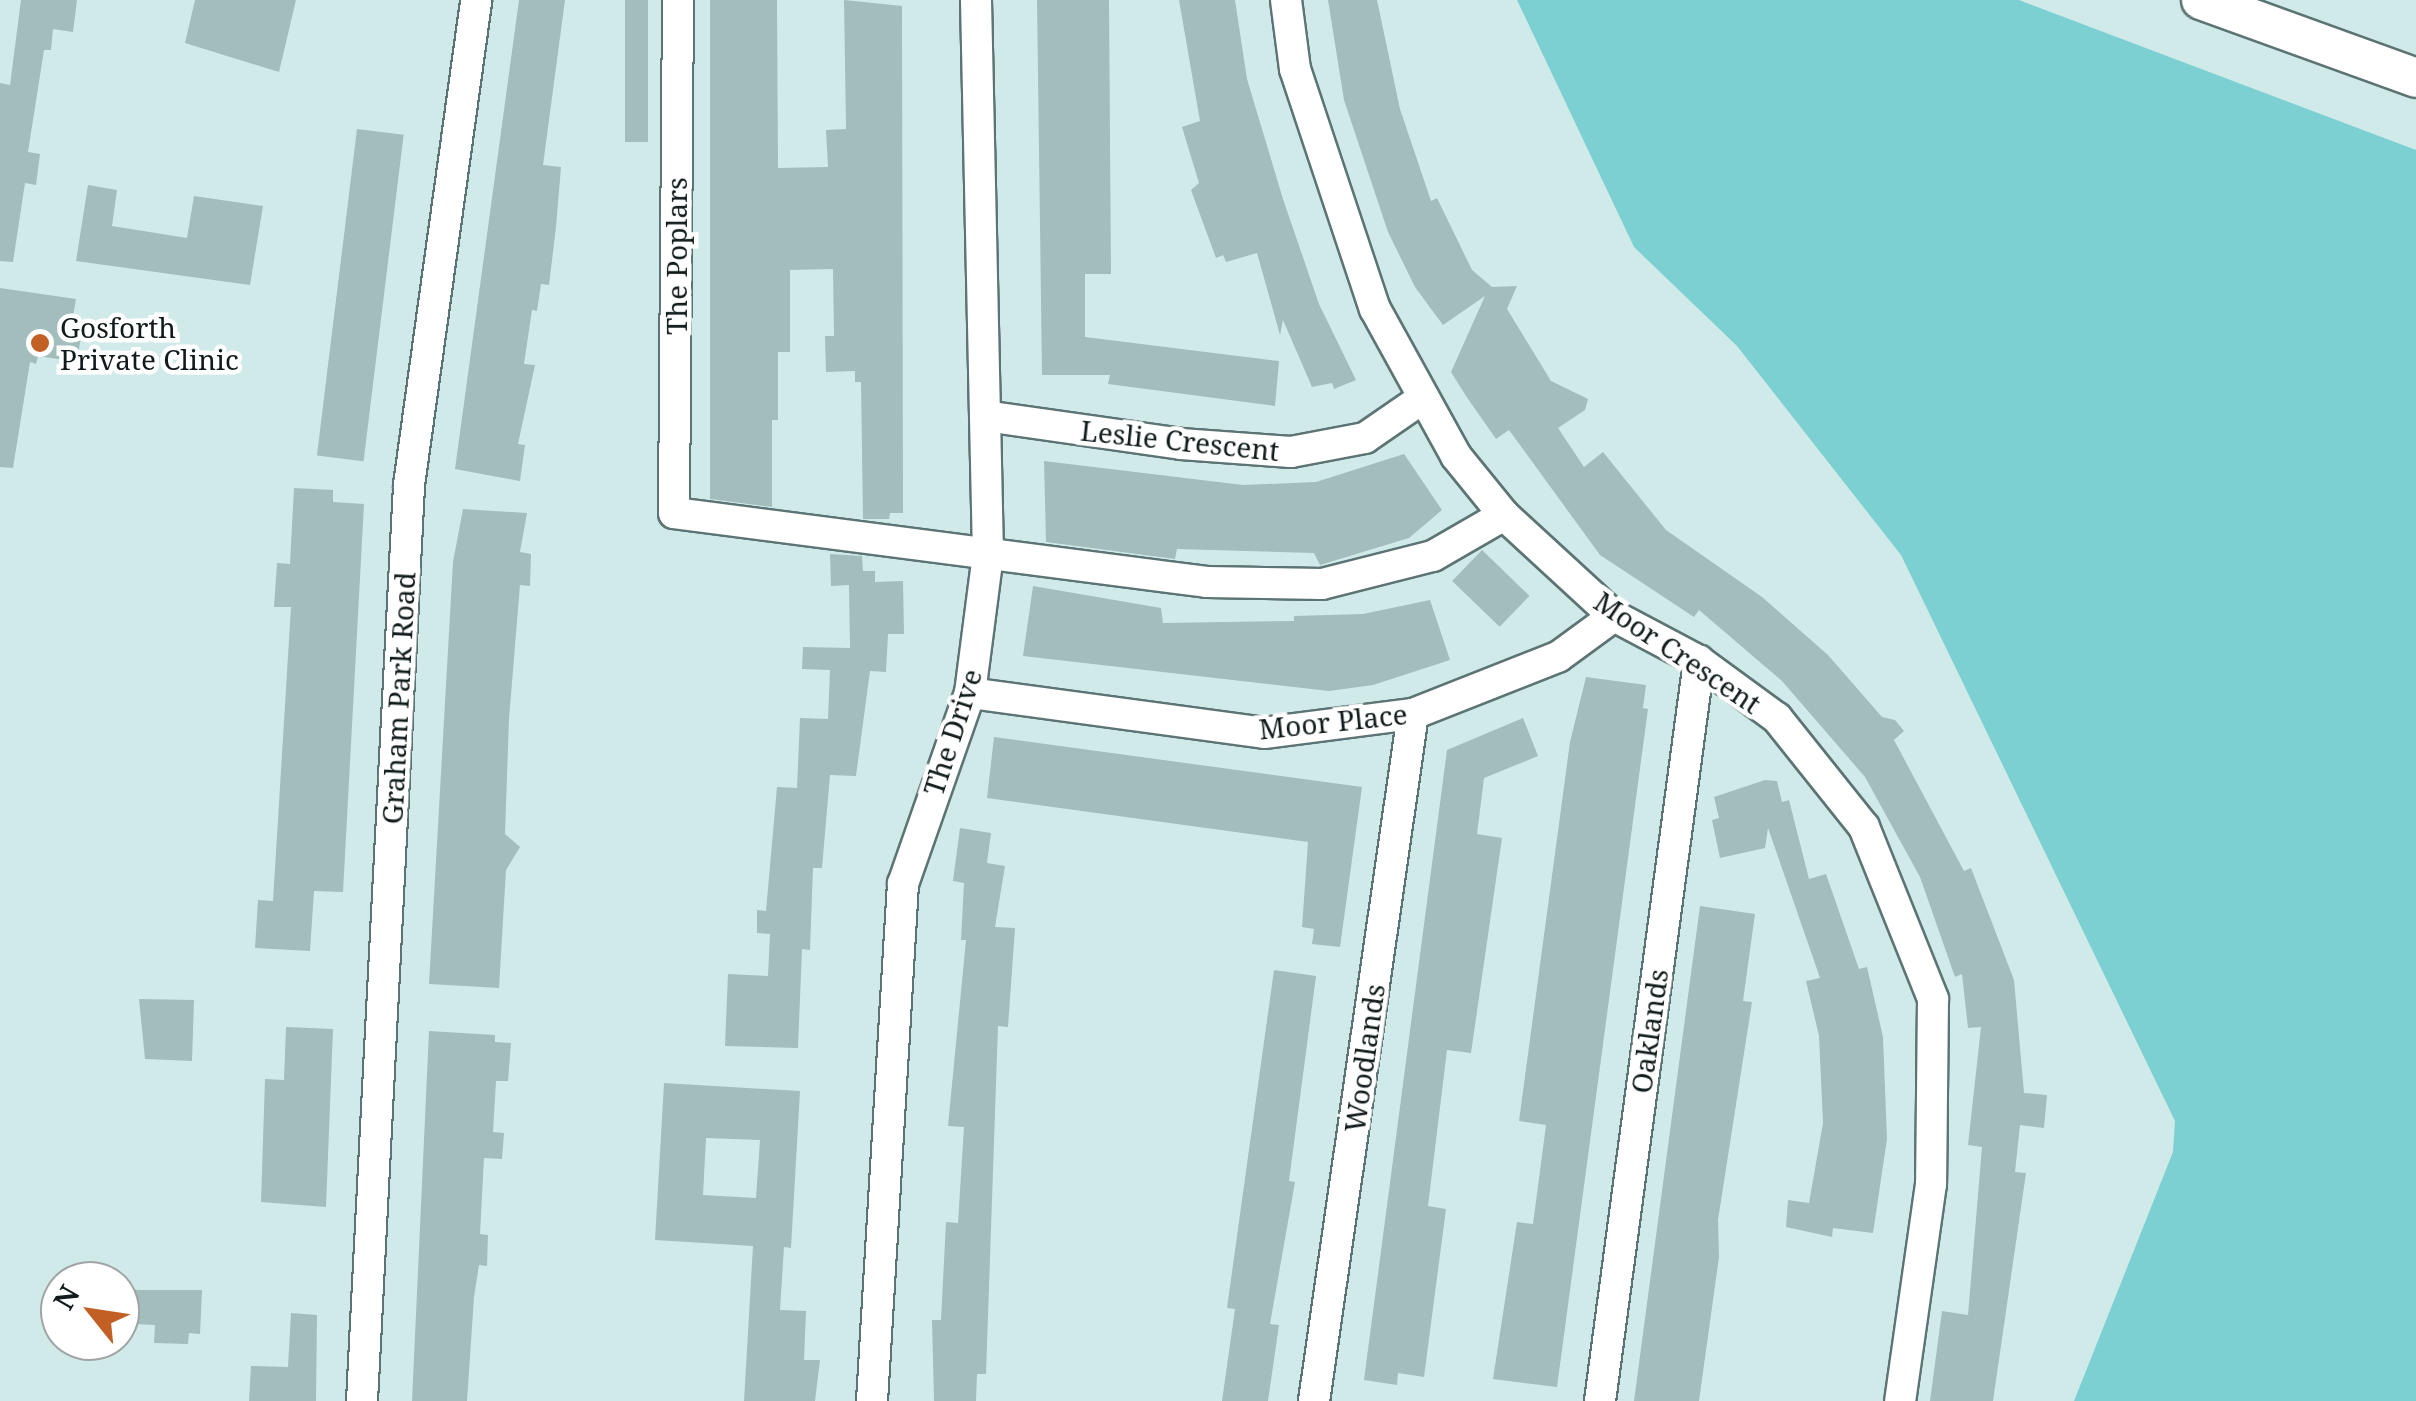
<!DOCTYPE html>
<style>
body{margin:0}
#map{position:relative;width:2416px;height:1401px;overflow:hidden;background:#d0eaea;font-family:"Noto Serif",serif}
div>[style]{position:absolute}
.green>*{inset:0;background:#7dd0d2}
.building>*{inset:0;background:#a3bcbc;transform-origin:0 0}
.roads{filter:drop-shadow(2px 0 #5d7474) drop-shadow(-2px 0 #5d7474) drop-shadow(0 2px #5d7474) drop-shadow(0 -2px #5d7474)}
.minor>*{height:30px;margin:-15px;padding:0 15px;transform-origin:15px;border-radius:15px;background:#fff}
.major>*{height:38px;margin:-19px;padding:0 19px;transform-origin:19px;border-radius:19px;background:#fff}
.dots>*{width:28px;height:28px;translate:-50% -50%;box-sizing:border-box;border:5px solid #fff;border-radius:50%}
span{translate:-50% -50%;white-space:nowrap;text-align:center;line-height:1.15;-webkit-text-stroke:9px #fff;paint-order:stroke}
.street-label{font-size:28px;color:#111b1b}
.poi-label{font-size:28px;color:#111b1b}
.left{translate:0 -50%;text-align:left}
.north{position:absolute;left:40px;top:1261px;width:100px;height:100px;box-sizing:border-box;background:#fff;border:2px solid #a0a4a4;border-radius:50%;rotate:300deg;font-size:28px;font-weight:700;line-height:40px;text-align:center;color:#111b1b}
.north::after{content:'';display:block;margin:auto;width:35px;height:45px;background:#c25f24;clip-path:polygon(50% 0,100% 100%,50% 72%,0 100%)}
</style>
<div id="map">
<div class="green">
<i style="clip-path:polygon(1517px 0,2019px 0,2416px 150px,2416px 1401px,2074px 1401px,2173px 1152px,2175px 1121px,1901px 555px,1737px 346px,1634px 247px)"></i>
</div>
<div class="building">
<i style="clip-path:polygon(21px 0,77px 0,73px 32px,53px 29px,51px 50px,44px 50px,28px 152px,40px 154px,36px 185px,25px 183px,13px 262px,0 261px,0 83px,10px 85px)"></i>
<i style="clip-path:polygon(195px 0,296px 0,279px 72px,185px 43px)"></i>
<i style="clip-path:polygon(519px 0,565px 0,543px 165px,561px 167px,556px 227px,549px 285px,541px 284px,537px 311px,532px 310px,524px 364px,535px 365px,518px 444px,525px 445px,520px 481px,455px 469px)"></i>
<i style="left:625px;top:0;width:23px;height:142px"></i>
<i style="clip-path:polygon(710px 0,777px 0,778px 168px,828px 167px,826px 130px,846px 129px,844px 0,902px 6px,903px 513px,890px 513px,889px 519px,863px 519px,861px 382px,855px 382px,855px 371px,826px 372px,825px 336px,834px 336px,833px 269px,790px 270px,790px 352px,778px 352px,778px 420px,772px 420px,772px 507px,710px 499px)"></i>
<i style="clip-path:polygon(1037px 0,1109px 0,1111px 274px,1085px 274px,1085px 337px,1279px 361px,1275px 406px,1108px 384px,1110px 375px,1042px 375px)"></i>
<i style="clip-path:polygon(1179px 0,1235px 0,1247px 79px,1283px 199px,1319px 304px,1356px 380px,1334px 389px,1332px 383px,1312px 387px,1283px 320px,1280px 335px,1257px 253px,1226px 262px,1223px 255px,1216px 258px,1191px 190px,1199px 183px,1182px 127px,1200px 121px)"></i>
<i style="clip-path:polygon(1328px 0,1377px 0,1400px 109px,1431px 201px,1437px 198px,1472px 270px,1492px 287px,1517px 286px,1507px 309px,1551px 381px,1588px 399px,1585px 410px,1558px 428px,1584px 467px,1603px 452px,1666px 530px,1762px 597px,1828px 655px,1882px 717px,1895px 720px,1904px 731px,1894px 740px,1964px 871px,1971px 868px,2014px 980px,2024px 1093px,2047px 1095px,2044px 1128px,2020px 1125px,2015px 1172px,2026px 1173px,1993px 1401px,1930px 1401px,1942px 1311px,1968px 1315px,1982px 1147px,1968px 1145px,1981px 1027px,1968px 1028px,1962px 974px,1955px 977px,1920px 877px,1865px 777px,1782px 681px,1699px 610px,1694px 617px,1600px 555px,1509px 430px,1496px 439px,1466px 396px,1451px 372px,1485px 296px,1443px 325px,1415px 287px,1388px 232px,1344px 100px)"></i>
<i style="left:357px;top:129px;width:47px;height:329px;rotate:7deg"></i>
<i style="clip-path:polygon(88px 185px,117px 190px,112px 226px,187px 238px,194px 196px,263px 206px,250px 285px,76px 261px)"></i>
<i style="clip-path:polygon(0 288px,76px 299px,71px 328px,82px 330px,77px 362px,38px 356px,36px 364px,30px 362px,13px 468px,0 467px)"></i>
<i style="clip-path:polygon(1404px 454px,1442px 510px,1409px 538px,1320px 565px,1314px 553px,1177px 549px,1175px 559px,1046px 542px,1044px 461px,1243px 485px,1316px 482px)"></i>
<i style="clip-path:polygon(294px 488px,333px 490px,333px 502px,364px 504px,343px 892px,314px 891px,310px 951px,255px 948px,258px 900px,273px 901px,291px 607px,274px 607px,277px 563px,290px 564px)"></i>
<i style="clip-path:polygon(463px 509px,527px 513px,520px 552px,531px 554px,530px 586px,520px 585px,509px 719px,505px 834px,520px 847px,506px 870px,499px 988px,429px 984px,453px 562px)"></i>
<i style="left:1482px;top:550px;width:66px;height:43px;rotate:44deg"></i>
<i style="clip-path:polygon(830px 554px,862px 556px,863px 571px,875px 571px,875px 582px,903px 581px,904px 634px,888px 634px,886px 672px,870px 671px,856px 776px,830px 775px,822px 868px,813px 868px,810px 950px,802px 949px,798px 1048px,725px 1046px,728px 974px,768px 976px,770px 934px,757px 933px,757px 910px,766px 911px,777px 787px,797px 788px,800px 718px,828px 719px,830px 670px,802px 669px,803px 647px,850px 648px,849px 585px,831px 586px)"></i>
<i style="clip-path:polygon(1033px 586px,1161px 608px,1163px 623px,1294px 621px,1294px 616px,1363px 614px,1430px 600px,1450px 660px,1373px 685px,1329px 691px,1023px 656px)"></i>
<i style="clip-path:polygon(1586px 677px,1646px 685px,1643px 708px,1648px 709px,1557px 1387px,1493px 1379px,1517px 1222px,1533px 1224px,1546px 1125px,1519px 1121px,1570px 742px)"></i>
<i style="clip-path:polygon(1523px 718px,1538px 756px,1484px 778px,1477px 834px,1502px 838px,1471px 1053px,1447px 1050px,1428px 1206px,1446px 1209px,1424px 1377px,1398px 1373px,1397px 1385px,1364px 1380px,1447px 750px)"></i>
<i style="clip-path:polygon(994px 737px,1362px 787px,1340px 947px,1312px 944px,1314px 929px,1302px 927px,1308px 842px,987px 798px)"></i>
<i style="clip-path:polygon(1765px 780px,1777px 781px,1782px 802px,1789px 800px,1809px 879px,1826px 874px,1859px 969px,1867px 967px,1883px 1037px,1887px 1139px,1873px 1233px,1833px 1228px,1832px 1237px,1786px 1227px,1788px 1200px,1809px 1203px,1823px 1123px,1819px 1036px,1806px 981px,1820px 978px,1768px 828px,1765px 848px,1720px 858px,1712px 820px,1719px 818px,1714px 797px)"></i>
<i style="clip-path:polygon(960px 828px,991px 833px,987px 863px,1005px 866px,995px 927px,1015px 928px,1008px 1027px,998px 1026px,986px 1374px,977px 1374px,976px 1401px,934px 1401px,932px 1320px,941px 1320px,946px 1222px,958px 1223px,964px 1127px,948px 1126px,966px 940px,961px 940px,964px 883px,953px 881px)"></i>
<i style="clip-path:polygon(1700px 906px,1755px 914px,1743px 1001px,1752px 1002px,1718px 1220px,1719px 1257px,1699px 1401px,1634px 1401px)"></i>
<i style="clip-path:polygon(1274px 970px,1316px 976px,1289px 1181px,1295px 1182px,1270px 1324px,1279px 1325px,1268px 1401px,1222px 1401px,1235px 1309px,1227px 1308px)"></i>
<i style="clip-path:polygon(139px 999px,194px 1000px,192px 1061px,145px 1059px)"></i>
<i style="clip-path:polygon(286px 1027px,333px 1029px,326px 1207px,261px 1202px,265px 1079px,284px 1080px)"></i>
<i style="clip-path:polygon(429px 1031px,495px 1035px,495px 1042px,511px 1043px,508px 1081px,496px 1081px,493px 1132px,504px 1133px,502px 1159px,484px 1158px,480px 1234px,488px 1235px,487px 1266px,479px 1265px,474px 1297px,467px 1401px,412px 1401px)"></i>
<i style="clip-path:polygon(evenodd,664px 1083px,800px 1091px,791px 1248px,784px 1247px,780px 1310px,806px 1311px,804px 1360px,820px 1360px,815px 1401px,744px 1401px,753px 1246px,655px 1240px,664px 1083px,706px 1138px,760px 1140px,756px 1198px,703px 1195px,706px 1138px)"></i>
<i style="clip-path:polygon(134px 1290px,202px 1290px,200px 1334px,189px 1333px,188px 1344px,154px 1343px,155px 1325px,133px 1324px)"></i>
<i style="clip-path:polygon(291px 1313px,317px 1315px,316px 1401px,249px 1401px,251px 1366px,288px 1367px)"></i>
</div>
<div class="roads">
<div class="minor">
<i style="left:678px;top:0;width:513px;rotate:90.45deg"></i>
<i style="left:674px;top:513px;width:537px;rotate:7.38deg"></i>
<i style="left:1207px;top:582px;width:115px;rotate:1deg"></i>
<i style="left:1322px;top:584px;width:114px;rotate:-14.2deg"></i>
<i style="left:1433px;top:556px;width:82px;rotate:-30deg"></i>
<i style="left:1286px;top:0;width:70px;rotate:82.6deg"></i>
<i style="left:1295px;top:69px;width:253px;rotate:71.6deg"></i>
<i style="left:1375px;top:309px;width:168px;rotate:61.1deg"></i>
<i style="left:1456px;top:456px;width:76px;rotate:50.9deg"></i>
<i style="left:1504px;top:515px;width:149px;rotate:42.6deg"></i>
<i style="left:1614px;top:616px;width:96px;rotate:27.9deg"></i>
<i style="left:1699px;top:661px;width:97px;rotate:36.2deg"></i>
<i style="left:1777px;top:718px;width:139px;rotate:51.4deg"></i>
<i style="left:1864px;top:827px;width:185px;rotate:68.1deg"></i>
<i style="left:1933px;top:999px;width:185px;rotate:90.6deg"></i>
<i style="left:1931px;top:1184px;width:219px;rotate:98.1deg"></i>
<i style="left:985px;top:416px;width:198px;rotate:8.1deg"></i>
<i style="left:1181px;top:444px;width:110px;rotate:4.2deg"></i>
<i style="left:1291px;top:452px;width:75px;rotate:-10.7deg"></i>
<i style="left:1365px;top:438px;width:70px;rotate:-34.6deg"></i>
<i style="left:970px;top:693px;width:297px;rotate:7.7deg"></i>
<i style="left:1264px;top:733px;width:150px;rotate:-7.3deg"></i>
<i style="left:1413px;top:714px;width:156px;rotate:-21.5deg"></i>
<i style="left:1558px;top:657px;width:69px;rotate:-36.2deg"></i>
<i style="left:362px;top:1401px;width:917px;rotate:-87.06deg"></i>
<i style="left:409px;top:485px;width:490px;rotate:-82.1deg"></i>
<i style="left:872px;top:1401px;width:518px;rotate:-86.57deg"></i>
<i style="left:903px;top:884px;width:202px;rotate:-70.7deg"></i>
<i style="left:970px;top:693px;width:139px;rotate:-82.6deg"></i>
<i style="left:988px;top:555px;width:555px;rotate:-91.24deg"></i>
<i style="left:1314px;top:1401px;width:694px;rotate:-81.8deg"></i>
<i style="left:1600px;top:1401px;width:747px;rotate:-82.38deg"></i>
</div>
<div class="major">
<i style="left:2201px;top:0;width:229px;rotate:19.9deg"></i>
</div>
</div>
<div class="dots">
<i style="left:40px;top:343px;background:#c25f24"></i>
</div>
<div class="street-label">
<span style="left:676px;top:256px;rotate:-90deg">The Poplars</span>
<span style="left:1180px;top:440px;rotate:6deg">Leslie Crescent</span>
<span style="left:1678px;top:652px;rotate:34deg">Moor Crescent</span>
<span style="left:398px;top:698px;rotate:-87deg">Graham Park Road</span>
<span style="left:1333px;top:721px;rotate:-6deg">Moor Place</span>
<span style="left:952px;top:732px;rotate:-72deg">The Drive</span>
<span style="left:1649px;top:1031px;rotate:-82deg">Oaklands</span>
<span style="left:1364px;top:1058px;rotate:-82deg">Woodlands</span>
</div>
<div class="poi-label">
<span class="left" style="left:60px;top:343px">Gosforth<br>Private Clinic</span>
</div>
<div class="north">N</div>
</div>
